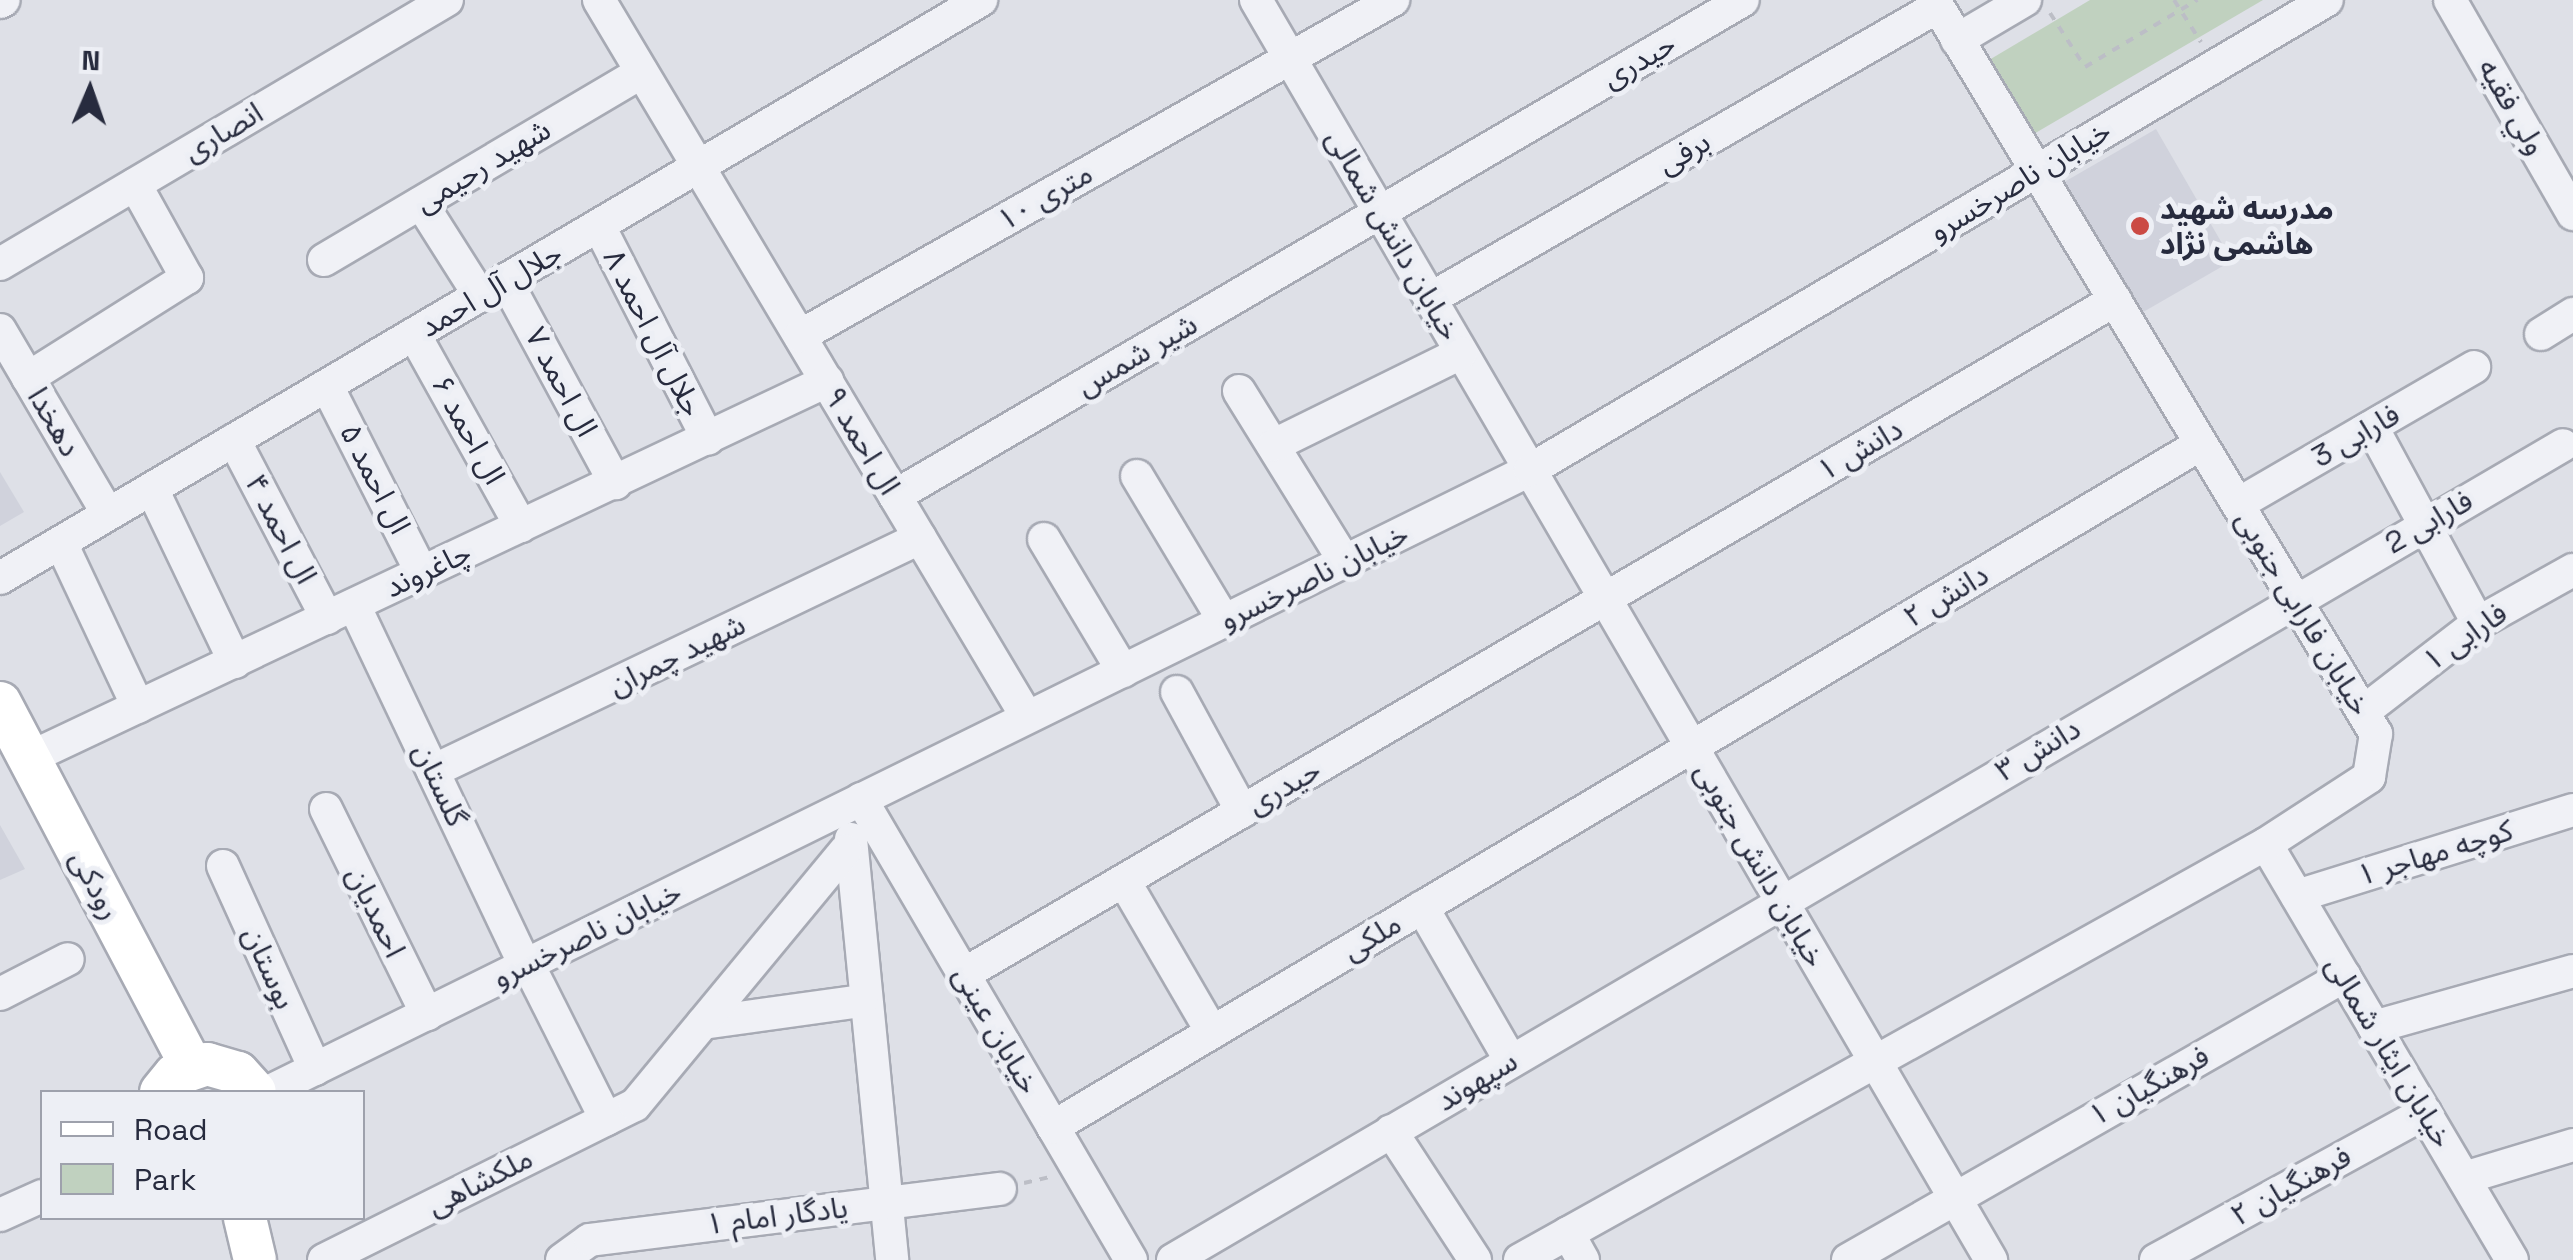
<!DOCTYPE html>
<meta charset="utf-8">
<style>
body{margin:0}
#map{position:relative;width:2573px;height:1260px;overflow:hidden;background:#dee0e7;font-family:"Space Grotesk","Noto Sans Arabic",sans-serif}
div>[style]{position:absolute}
.built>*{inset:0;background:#d0d2dc;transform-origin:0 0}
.green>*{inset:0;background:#c0d1bf}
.path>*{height:4px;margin-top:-2px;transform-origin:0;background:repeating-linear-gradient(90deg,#bcbec6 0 8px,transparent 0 16px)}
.roads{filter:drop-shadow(2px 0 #a7aab4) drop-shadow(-2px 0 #a7aab4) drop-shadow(0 2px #a7aab4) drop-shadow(0 -2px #a7aab4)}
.minor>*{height:32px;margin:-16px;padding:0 16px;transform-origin:16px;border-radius:16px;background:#f0f1f6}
.major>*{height:42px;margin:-21px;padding:0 21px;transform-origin:21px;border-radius:21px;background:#fff}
.dots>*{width:28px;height:28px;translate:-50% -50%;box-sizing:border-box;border:5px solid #edeff5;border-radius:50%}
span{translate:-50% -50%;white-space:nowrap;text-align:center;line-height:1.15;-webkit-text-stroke:10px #edeff5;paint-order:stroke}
.street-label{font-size:30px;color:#272b3e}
.poi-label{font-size:30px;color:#272b3e;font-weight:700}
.left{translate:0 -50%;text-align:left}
.legend{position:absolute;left:40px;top:1090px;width:325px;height:130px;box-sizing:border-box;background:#edeff5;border:2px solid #9ea1ac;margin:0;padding:12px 18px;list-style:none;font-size:30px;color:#272b3e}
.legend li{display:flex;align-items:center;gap:20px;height:50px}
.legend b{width:50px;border:2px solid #9ea1ac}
.north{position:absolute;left:40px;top:40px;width:100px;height:100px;-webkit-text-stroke:8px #edeff5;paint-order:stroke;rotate:2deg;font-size:28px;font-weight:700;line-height:40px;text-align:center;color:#272b3e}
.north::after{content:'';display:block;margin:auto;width:35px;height:45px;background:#272b3e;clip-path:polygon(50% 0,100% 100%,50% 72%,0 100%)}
</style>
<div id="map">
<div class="built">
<i style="left:2156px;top:129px;width:152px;height:125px;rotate:60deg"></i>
<i style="clip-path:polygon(0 472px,24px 512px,0 526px)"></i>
<i style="clip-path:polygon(0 825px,25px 869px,0 880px)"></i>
</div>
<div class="green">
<i style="clip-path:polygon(2090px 0,2263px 0,2027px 138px,1989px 60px)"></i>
</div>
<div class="path">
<i style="left:2174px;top:0;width:50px;rotate:57.3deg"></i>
<i style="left:2050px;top:13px;width:64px;rotate:57.1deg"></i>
<i style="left:2085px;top:67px;width:131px;rotate:-30.9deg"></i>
<i style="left:1024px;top:1183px;width:26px;rotate:-13deg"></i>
</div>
<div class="roads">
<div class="minor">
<i style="left:599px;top:0;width:835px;rotate:59.17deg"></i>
<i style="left:1256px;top:0;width:1459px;rotate:59.74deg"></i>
<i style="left:2450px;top:0;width:247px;rotate:60.1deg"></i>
<i style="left:0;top:2px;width:4px;rotate:-27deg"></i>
<i style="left:1957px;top:40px;width:79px;rotate:-30.5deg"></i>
<i style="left:421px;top:203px;width:110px;rotate:57.6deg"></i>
<i style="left:599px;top:226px;width:239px;rotate:62.9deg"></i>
<i style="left:324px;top:260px;width:369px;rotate:-30.6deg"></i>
<i style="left:0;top:264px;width:519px;rotate:-30.57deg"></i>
<i style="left:506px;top:281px;width:230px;rotate:61.6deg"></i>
<i style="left:1430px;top:299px;width:585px;rotate:-29.94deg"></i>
<i style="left:0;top:330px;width:213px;rotate:59.6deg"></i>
<i style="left:414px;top:334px;width:220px;rotate:60.9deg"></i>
<i style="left:2541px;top:334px;width:38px;rotate:-32deg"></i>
<i style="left:800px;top:336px;width:682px;rotate:-29.54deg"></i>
<i style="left:28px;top:378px;width:188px;rotate:-32.2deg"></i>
<i style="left:187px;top:278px;width:107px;rotate:-119deg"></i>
<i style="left:327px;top:386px;width:210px;rotate:63.1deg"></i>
<i style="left:1239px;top:391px;width:201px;rotate:58.2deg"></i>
<i style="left:2372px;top:427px;width:223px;rotate:61.6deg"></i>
<i style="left:234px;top:440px;width:201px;rotate:62.4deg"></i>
<i style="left:1274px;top:445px;width:208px;rotate:-26.2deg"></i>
<i style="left:1137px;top:476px;width:169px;rotate:59deg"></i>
<i style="left:152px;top:489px;width:192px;rotate:64.4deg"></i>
<i style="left:895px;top:496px;width:982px;rotate:-30.32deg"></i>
<i style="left:2238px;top:504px;width:273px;rotate:-30.1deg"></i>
<i style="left:1044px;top:539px;width:154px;rotate:59.1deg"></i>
<i style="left:61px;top:543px;width:181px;rotate:64.8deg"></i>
<i style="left:0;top:578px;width:1139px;rotate:-30.51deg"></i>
<i style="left:354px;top:605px;width:399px;rotate:64.6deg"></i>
<i style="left:1177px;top:692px;width:136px;rotate:61.4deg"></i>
<i style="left:2363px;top:712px;width:145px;rotate:-37.7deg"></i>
<i style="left:2478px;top:623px;width:109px;rotate:-29.2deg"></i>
<i style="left:29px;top:758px;width:883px;rotate:-25.29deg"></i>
<i style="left:433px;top:771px;width:540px;rotate:-25.57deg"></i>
<i style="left:861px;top:799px;width:534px;rotate:59.64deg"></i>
<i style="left:326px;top:809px;width:229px;rotate:63.8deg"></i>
<i style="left:851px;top:839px;width:423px;rotate:84.4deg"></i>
<i style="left:2266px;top:844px;width:483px;rotate:59.4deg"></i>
<i style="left:223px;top:866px;width:223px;rotate:65.6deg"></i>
<i style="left:1124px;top:881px;width:175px;rotate:59.8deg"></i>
<i style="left:2297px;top:896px;width:289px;rotate:-17.3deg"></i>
<i style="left:1422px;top:907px;width:178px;rotate:60deg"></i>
<i style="left:964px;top:974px;width:1334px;rotate:-30.35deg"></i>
<i style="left:536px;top:980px;width:156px;rotate:63.3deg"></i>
<i style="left:0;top:994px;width:76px;rotate:-27.2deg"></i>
<i style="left:703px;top:1023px;width:160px;rotate:-7.9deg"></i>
<i style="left:2374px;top:1027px;width:207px;rotate:-15.7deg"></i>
<i style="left:268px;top:1092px;width:1407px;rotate:-26.24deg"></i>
<i style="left:1530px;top:470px;width:925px;rotate:-30.53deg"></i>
<i style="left:1053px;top:1127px;width:1336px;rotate:-30.75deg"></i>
<i style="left:1391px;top:1131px;width:154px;rotate:56.9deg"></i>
<i style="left:2464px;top:1178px;width:114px;rotate:-16.8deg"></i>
<i style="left:0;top:1215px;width:46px;rotate:-24.3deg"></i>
<i style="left:1568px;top:1233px;width:31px;rotate:61deg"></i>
<i style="left:324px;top:1260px;width:347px;rotate:-26.5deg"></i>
<i style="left:635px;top:1105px;width:330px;rotate:-50.4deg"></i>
<i style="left:562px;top:1260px;width:34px;rotate:-36deg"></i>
<i style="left:590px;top:1240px;width:413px;rotate:-7.1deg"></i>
<i style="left:1173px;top:1260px;width:1611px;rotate:-30.38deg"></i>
<i style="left:1520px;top:1260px;width:854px;rotate:-29.15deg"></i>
<i style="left:2266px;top:844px;width:123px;rotate:-33deg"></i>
<i style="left:2369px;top:777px;width:44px;rotate:-80.8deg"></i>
<i style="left:2376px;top:734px;width:857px;rotate:-121.06deg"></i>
<i style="left:1848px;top:1260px;width:572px;rotate:-29.79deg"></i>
<i style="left:2156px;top:1260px;width:307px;rotate:-28.7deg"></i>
</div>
<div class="major">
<i style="left:0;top:703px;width:410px;rotate:62.2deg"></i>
<i style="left:161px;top:1092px;width:22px;rotate:-51deg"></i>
<i style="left:175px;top:1075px;width:34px;rotate:-19deg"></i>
<i style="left:207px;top:1064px;width:32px;rotate:16deg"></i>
<i style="left:238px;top:1073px;width:25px;rotate:48deg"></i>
<i style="left:245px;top:1218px;width:43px;rotate:76.6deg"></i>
</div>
</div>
<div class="dots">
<i style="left:2140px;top:226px;background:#cb4a44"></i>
</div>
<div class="street-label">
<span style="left:1639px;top:61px;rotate:-30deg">حیدری</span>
<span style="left:2512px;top:107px;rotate:60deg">ولي فقيه</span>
<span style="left:223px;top:132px;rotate:-31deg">انصاری</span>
<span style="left:1684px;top:153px;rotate:-30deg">برفی</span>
<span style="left:483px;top:166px;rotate:-31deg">شهید رحیمی</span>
<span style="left:2020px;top:181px;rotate:-31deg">خیابان ناصرخسرو</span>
<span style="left:1045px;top:197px;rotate:-30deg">۱۰ متری</span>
<span style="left:1393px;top:235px;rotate:60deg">خیابان دانش شمالی</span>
<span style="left:491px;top:290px;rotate:-30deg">جلال آل احمد</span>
<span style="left:653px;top:333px;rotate:63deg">جلال آل احمد ۸</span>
<span style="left:1137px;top:355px;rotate:-30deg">شیر شمس</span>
<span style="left:561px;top:382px;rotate:62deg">ال احمد ۷</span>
<span style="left:54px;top:422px;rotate:60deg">دهخدا</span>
<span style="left:468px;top:430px;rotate:61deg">ال احمد ۶</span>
<span style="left:2356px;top:436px;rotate:-30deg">فارابی 3</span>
<span style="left:862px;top:441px;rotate:59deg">ال احمد ۹</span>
<span style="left:1860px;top:450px;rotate:-30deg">دانش ۱</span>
<span style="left:375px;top:479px;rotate:63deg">ال احمد ۵</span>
<span style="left:2429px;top:522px;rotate:-30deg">فارابی 2</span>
<span style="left:281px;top:529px;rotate:62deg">ال احمد ۴</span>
<span style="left:428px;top:570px;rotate:-25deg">چاغروند</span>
<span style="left:1314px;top:577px;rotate:-26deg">خیابان ناصرخسرو</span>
<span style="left:1946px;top:596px;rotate:-31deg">دانش ۲</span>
<span style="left:2303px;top:613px;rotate:59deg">خیابان فارابی جنوبی</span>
<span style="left:2465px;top:637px;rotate:-35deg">فارابی ۱</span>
<span style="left:677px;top:655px;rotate:-26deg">شهید چمران</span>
<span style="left:2038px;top:750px;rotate:-31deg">دانش ۳</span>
<span style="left:440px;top:785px;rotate:65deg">گلستان</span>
<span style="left:1284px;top:787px;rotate:-30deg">حیدری</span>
<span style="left:2435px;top:853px;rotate:-17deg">کوچه مهاجر ۱</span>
<span style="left:1760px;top:865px;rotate:60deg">خیابان دانش جنوبی</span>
<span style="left:95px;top:885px;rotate:62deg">رودکی</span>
<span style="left:376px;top:912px;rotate:64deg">احمدیان</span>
<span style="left:587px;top:935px;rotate:-26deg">خیابان ناصرخسرو</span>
<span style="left:1372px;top:937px;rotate:-31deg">ملکی</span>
<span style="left:269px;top:968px;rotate:66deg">بوستان</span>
<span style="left:996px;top:1030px;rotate:60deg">خیابان عینی</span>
<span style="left:2389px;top:1052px;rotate:59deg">خیابان ایثار شمالی</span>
<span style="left:1477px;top:1081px;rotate:-31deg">سپهوند</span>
<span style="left:2149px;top:1086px;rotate:-29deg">فرهنگیان ۱</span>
<span style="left:480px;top:1182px;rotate:-27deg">ملکشاهی</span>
<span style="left:2291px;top:1186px;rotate:-29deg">فرهنگیان ۲</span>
<span style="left:777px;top:1216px;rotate:-7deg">یادگار امام ۱</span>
</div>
<div class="poi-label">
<span class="left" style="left:2160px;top:226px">مدرسه شهید<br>ه‍اشمی نژاد</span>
</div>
<ul class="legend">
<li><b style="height:12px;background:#fff"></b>Road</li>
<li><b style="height:28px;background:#c0d1bf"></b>Park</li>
</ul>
<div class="north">N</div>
</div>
